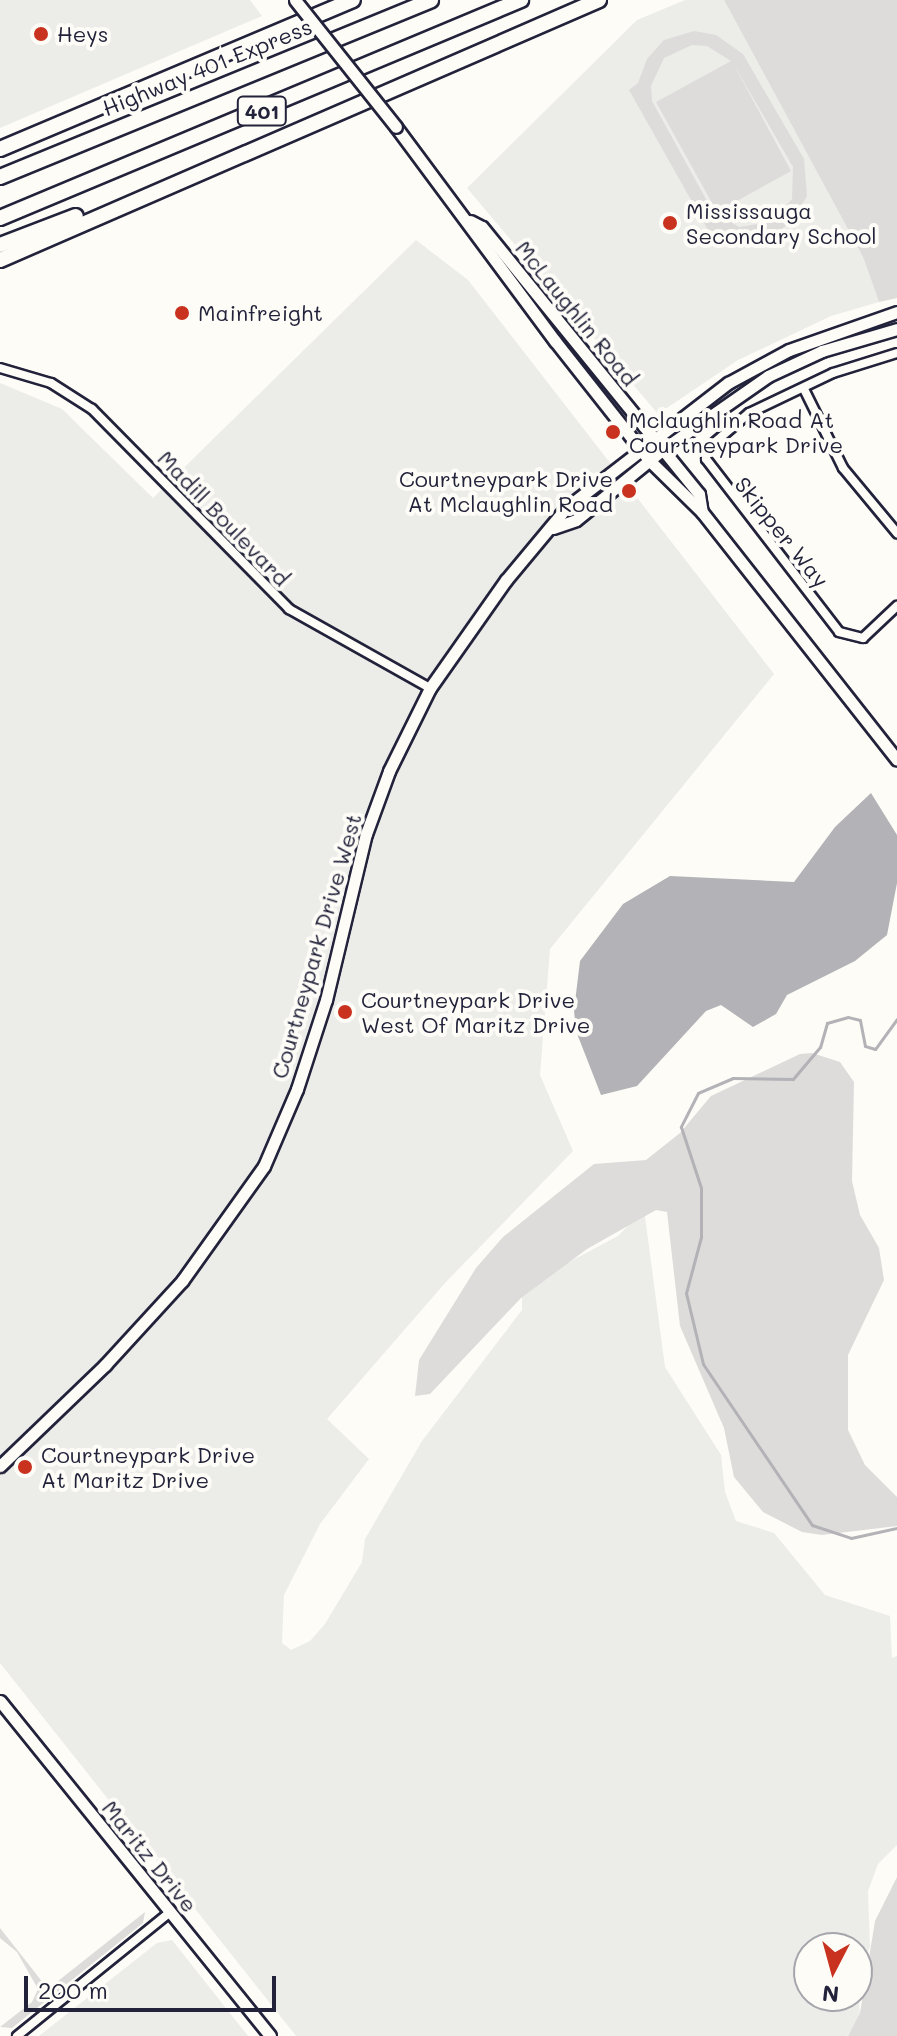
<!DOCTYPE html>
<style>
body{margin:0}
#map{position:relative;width:897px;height:2036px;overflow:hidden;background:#fdfcf7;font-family:Mali,sans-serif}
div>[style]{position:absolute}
.built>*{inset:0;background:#ecece9}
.green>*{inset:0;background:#dddcdb}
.water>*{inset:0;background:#b2b2b7}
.stream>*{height:3px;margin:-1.5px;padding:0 1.5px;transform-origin:1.5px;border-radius:1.5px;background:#b2b2b7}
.roads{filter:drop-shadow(2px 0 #22223b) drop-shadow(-2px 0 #22223b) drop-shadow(0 2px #22223b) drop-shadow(0 -2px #22223b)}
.street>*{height:8px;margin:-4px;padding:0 4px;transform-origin:4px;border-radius:4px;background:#fdfcf7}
.secondary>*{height:11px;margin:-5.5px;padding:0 5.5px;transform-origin:5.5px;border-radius:5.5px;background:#fdfcf7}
.highway>*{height:14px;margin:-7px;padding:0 7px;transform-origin:7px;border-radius:7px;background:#fdfcf7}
.bridges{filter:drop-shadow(2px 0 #22223b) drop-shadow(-2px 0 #22223b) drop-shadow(0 2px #22223b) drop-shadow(0 -2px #22223b)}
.secondary-bridge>*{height:11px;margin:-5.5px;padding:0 5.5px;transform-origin:5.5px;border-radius:5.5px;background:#fdfcf7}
.dots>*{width:22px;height:22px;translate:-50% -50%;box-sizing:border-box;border:4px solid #fdfcf7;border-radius:50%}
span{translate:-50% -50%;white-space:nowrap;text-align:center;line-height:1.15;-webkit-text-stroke:8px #fdfcf7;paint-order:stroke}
.shield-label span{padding:2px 6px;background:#fdfcf7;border:2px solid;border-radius:6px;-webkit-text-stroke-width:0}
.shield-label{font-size:20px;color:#22223b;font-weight:700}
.poi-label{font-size:22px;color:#22223b}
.left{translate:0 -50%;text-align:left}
.right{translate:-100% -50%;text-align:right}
.street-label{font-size:22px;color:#22223b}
.north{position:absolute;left:793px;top:1932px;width:80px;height:80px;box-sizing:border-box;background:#fdfcf7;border:2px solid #a5a5ac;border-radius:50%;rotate:186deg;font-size:22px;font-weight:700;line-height:32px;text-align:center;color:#22223b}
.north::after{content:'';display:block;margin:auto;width:28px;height:36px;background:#c8321e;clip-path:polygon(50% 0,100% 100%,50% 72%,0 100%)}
.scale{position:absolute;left:24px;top:1976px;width:252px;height:36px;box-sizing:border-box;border:4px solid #22223b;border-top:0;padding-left:10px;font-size:24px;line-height:28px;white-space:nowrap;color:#22223b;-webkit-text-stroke:6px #fdfcf7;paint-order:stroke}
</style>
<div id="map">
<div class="built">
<i style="clip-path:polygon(0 0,250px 0,262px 16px,0 128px)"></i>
<i style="clip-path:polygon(685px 0,724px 0,863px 257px,879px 302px,831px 316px,738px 360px,658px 414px,467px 188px,637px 20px)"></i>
<i style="clip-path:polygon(evenodd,416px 240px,468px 280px,774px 674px,550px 949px,540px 1075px,573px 1151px,445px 1283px,327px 1419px,369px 1459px,320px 1524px,284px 1595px,282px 1643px,291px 1650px,310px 1641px,325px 1624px,362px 1562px,365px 1539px,422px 1441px,522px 1310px,522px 1287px,618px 1236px,644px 1209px,665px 1367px,721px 1455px,725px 1492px,736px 1521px,774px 1533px,825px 1595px,890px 1616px,892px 1658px,897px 1656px,897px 1845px,878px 1864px,868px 1891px,870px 1947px,858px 1977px,860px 2019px,847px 2036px,296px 2036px,0 1663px,0 383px,62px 409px,153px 498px,416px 240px,809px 1948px,857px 1948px,857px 1996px,809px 1996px,809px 1948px)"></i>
<i style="clip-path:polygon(172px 1940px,248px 2036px,39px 2036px,157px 1943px)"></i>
</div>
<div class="green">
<i style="clip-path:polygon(724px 0,897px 0,897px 298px,879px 302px,863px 257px)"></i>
<i style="clip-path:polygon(evenodd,694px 31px,716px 35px,743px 54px,804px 159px,807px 196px,793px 220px,774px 235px,749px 240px,708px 230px,629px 90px,638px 83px,647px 59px,664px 40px,694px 31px,692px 45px,707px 46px,731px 61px,656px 102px,717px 212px,791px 171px,733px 63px,793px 167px,792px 199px,771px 222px,739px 227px,712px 210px,652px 101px,651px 86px,664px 58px,692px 45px)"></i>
<i style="clip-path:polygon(812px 1053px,840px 1062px,854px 1082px,852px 1181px,860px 1215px,879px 1248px,884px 1280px,848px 1355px,848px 1430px,865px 1465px,897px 1497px,897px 1526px,822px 1535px,802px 1532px,763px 1512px,734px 1477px,724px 1428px,680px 1326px,667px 1212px,656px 1210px,587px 1249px,521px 1298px,430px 1394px,415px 1396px,419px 1360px,476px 1268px,503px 1237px,594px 1164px,646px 1160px,680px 1133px,711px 1096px,800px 1054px)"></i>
<i style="clip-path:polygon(897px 1877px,897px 2036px,848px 2036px,860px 2013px,875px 1921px)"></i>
<i style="clip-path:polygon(145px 1912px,143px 1923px,12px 2028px,0 2027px,32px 2002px,38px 1989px,17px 1952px,0 1938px,0 1928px,48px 1989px)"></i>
</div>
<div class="water">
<i style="clip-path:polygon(871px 793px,897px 835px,897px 883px,887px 935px,855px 961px,787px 995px,776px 1014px,753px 1027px,721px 1005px,706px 1011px,637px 1086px,601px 1095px,576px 1031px,574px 1010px,580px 961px,623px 904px,670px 876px,794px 882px,835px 827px)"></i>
</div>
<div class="stream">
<i style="left:897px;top:1019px;width:37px;rotate:126deg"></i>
<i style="left:875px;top:1049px;width:10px;rotate:-163deg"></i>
<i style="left:865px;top:1046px;width:26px;rotate:-101deg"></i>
<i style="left:860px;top:1020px;width:12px;rotate:-166deg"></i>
<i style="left:848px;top:1017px;width:22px;rotate:164deg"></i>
<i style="left:827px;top:1023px;width:25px;rotate:106deg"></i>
<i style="left:820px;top:1047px;width:42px;rotate:130.2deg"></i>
<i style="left:793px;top:1079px;width:60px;rotate:-179deg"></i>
<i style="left:733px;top:1078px;width:38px;rotate:157deg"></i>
<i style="left:698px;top:1093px;width:38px;rotate:117deg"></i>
<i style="left:681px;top:1127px;width:64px;rotate:71.8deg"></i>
<i style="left:701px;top:1188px;width:49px;rotate:90deg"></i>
<i style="left:701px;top:1237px;width:58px;rotate:105deg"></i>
<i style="left:686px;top:1293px;width:73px;rotate:76.5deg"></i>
<i style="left:703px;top:1364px;width:194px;rotate:55.9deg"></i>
<i style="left:812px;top:1525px;width:41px;rotate:18.4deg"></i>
<i style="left:851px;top:1538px;width:47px;rotate:-12.3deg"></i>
</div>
<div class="roads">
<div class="street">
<i style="left:897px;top:353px;width:67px;rotate:162.6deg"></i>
<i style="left:833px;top:373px;width:93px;rotate:154.5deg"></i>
<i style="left:749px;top:413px;width:55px;rotate:139.4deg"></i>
<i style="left:707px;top:449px;width:10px;rotate:96deg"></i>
<i style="left:706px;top:459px;width:218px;rotate:52.4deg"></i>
<i style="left:839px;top:632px;width:25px;rotate:14deg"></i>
<i style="left:863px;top:638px;width:47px;rotate:-43.3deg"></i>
<i style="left:0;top:368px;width:53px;rotate:16.4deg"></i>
<i style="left:51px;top:383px;width:49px;rotate:32.4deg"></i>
<i style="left:92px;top:409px;width:281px;rotate:45.4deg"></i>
<i style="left:289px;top:609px;width:162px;rotate:29.3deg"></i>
<i style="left:804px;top:389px;width:88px;rotate:63.7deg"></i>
<i style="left:843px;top:468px;width:85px;rotate:50.3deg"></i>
<i style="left:17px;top:2036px;width:197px;rotate:-39deg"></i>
</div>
<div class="secondary">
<i style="left:396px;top:127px;width:267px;rotate:53.4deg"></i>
<i style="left:555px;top:341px;width:152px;rotate:51.7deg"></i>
<i style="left:649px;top:460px;width:74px;rotate:44.5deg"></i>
<i style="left:702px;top:512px;width:315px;rotate:51.8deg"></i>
<i style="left:470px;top:221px;width:13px;rotate:27deg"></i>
<i style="left:482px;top:227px;width:344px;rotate:50.9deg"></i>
<i style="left:699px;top:494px;width:18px;rotate:81deg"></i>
<i style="left:553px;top:528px;width:24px;rotate:-19deg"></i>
<i style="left:576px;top:520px;width:111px;rotate:-39.1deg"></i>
<i style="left:662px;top:450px;width:129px;rotate:-34.9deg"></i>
<i style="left:768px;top:376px;width:60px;rotate:-24.8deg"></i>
<i style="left:822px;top:351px;width:78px;rotate:-16.3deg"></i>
<i style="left:0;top:1466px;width:146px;rotate:-43.9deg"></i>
<i style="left:105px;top:1365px;width:114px;rotate:-47.5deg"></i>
<i style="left:182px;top:1281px;width:141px;rotate:-54.5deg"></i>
<i style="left:264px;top:1166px;width:84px;rotate:-66.8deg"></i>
<i style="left:297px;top:1089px;width:94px;rotate:-72deg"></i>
<i style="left:326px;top:1000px;width:171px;rotate:-76.5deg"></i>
<i style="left:366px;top:834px;width:67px;rotate:-69.9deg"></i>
<i style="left:389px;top:771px;width:93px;rotate:-63.7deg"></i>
<i style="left:430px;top:688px;width:132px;rotate:-54.9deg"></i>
<i style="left:506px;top:580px;width:94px;rotate:-50.2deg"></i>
<i style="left:566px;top:508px;width:205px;rotate:-37.7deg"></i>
<i style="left:728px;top:383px;width:69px;rotate:-28.4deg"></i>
<i style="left:789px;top:350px;width:114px;rotate:-19.4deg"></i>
<i style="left:0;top:1701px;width:430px;rotate:51.1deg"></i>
</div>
<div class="highway">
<i style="left:0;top:149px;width:383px;rotate:-22.9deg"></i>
<i style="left:0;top:177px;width:466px;rotate:-22.3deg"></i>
<i style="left:0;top:218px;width:565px;rotate:-22.71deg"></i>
<i style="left:0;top:245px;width:81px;rotate:-20.9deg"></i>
<i style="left:0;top:260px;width:653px;rotate:-23.46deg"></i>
</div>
</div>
<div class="bridges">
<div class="secondary-bridge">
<i style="left:295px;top:0;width:162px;rotate:51.5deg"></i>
</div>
</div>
<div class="dots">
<i style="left:41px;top:34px;background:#c8321e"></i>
<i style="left:670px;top:223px;background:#c8321e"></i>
<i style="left:182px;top:313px;background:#c8321e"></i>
<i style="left:613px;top:432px;background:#c8321e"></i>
<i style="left:629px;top:491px;background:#c8321e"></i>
<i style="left:345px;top:1012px;background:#c8321e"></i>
<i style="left:25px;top:1467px;background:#c8321e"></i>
</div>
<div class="shield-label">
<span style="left:262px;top:111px">401</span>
</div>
<div class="poi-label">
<span class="left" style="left:57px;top:34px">Heys</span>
<span class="left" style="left:686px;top:223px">Mississauga<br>Secondary School</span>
<span class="left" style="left:198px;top:313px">Mainfreight</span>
<span class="left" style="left:629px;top:432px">Mclaughlin Road At<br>Courtneypark Drive</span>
<span class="right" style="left:613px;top:491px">Courtneypark Drive<br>At Mclaughlin Road</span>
<span class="left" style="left:361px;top:1012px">Courtneypark Drive<br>West Of Maritz Drive</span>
<span class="left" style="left:41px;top:1467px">Courtneypark Drive<br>At Maritz Drive</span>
</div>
<div class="street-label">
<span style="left:207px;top:67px;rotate:-22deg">Highway 401 Express</span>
<span style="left:577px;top:313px;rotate:51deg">McLaughlin Road</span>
<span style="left:224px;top:518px;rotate:46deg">Madill Boulevard</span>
<span style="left:782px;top:532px;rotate:51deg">Skipper Way</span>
<span style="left:316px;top:946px;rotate:-74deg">Courtneypark Drive West</span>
<span style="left:150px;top:1856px;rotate:51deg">Maritz Drive</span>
</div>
<div class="north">N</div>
<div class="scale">200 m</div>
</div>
